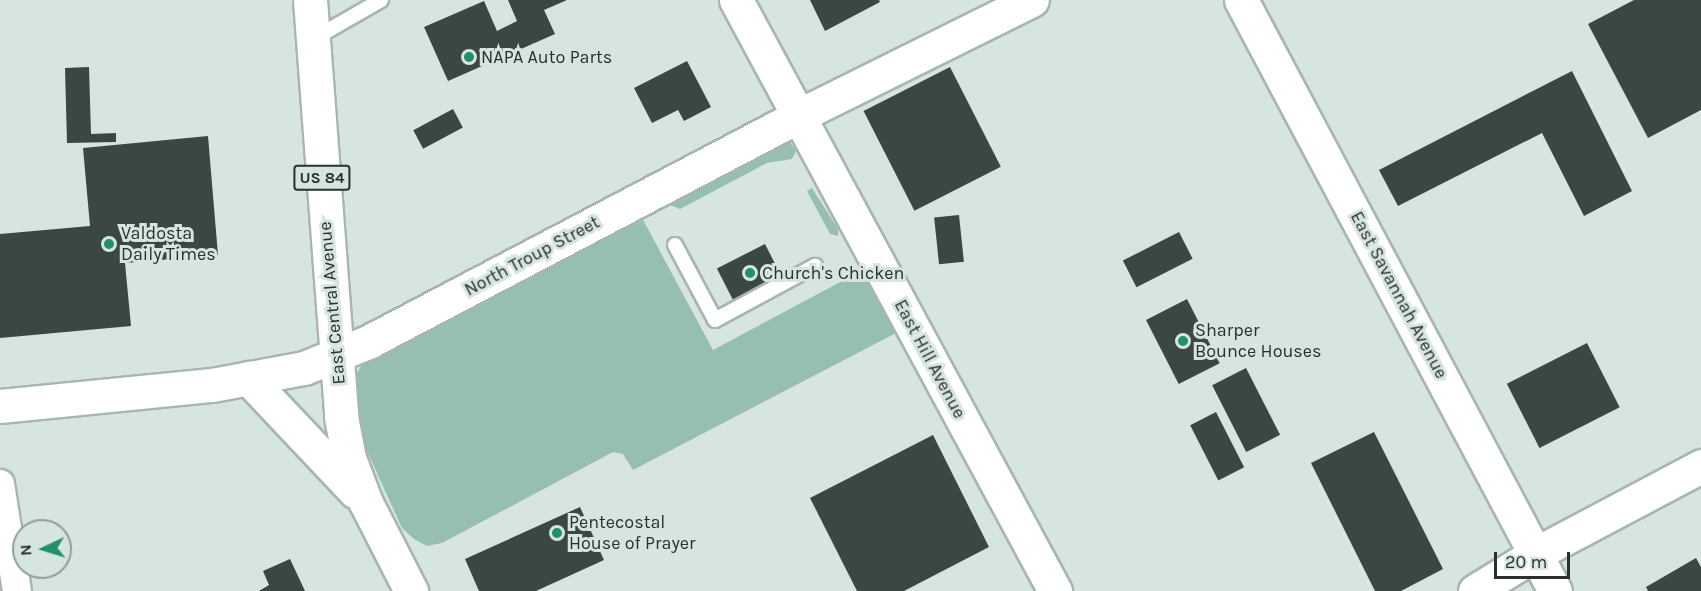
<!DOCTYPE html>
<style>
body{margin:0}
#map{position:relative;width:1701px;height:591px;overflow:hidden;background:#d6e5de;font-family:Karla,sans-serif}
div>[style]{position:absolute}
.green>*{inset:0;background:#97bfaf}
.building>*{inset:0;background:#3b4742;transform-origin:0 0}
.roads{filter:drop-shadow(2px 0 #a8b6b0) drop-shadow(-2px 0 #a8b6b0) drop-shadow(0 2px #a8b6b0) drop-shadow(0 -2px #a8b6b0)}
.service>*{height:14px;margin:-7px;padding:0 7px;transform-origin:7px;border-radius:7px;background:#fff}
.minor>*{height:28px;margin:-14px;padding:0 14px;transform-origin:14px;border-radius:14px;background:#fff}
.tertiary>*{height:33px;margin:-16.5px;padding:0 16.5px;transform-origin:16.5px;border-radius:16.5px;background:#fff}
.trunk>*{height:33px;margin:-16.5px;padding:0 16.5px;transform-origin:16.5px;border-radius:16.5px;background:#fff}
.dots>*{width:16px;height:16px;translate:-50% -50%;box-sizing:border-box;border:3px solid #d6e5de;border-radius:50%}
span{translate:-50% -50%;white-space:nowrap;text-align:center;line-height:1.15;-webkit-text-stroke:6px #d6e5de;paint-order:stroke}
.shield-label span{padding:2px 4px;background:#d6e5de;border:2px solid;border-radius:4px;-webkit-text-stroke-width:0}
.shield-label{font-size:16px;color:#2a302e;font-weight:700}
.poi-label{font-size:18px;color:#2a302e}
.left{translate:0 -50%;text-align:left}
.street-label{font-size:18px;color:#2a302e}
.north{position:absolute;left:12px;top:519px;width:60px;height:60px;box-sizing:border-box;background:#d6e5de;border:2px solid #919d98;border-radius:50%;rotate:266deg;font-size:16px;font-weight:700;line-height:24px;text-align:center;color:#2a302e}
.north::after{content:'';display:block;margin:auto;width:21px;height:27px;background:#228f6f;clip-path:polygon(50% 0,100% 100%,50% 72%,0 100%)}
.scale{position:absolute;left:1494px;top:552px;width:76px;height:27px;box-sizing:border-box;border:3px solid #2a302e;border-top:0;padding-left:8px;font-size:18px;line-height:21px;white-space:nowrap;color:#2a302e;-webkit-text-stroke:4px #d6e5de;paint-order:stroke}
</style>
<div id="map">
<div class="green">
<i style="clip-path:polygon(784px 141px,790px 142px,796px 151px,792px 159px,767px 163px,680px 209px,670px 205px,671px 199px)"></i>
<i style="clip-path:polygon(812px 188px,838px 229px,838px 236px,830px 234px,807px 191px)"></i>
<i style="clip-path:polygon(641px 216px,713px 350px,861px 271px,896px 333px,633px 470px,623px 454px,613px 452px,442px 543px,427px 546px,414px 539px,402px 528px,362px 440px,355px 377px,361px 366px,372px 356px)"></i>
</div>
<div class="building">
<i style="clip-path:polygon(508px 0,567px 0,544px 10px,555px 34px,448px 81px,424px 27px,484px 1px,497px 31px,517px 21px)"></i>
<i style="clip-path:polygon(810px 0,879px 0,880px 2px,825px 31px)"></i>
<i style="clip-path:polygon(1634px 0,1701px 0,1701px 110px,1648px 138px,1588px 24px)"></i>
<i style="clip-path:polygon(687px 61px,711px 107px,684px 121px,678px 110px,652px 123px,634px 88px)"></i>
<i style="clip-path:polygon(89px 67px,91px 134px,116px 133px,116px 142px,67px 143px,65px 68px)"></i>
<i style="left:950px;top:67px;width:112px;height:97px;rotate:63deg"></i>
<i style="clip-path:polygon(1572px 71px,1632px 191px,1584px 216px,1542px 133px,1398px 206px,1379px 170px)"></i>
<i style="left:453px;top:109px;width:21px;height:45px;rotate:62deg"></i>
<i style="clip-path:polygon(208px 136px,218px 255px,125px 263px,131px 326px,0 338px,0 234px,90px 226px,83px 148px)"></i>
<i style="left:959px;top:215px;width:47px;height:25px;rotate:84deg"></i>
<i style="left:1179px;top:232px;width:30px;height:63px;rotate:63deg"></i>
<i style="left:765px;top:244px;width:38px;height:54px;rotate:63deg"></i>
<i style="left:1187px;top:299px;width:72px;height:46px;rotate:63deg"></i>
<i style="left:1587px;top:343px;width:72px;height:90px;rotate:63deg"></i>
<i style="left:1246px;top:368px;width:75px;height:38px;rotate:63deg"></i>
<i style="left:1216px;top:412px;width:62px;height:29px;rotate:63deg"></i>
<i style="clip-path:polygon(1374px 432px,1443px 569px,1401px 591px,1375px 591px,1311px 463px)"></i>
<i style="clip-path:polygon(933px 435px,989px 547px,904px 591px,857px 591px,810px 498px)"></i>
<i style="clip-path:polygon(580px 507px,604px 560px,536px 591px,479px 591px,465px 559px)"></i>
<i style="clip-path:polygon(1696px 558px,1701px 567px,1701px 591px,1648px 591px,1646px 587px)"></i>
<i style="clip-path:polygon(290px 559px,305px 591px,259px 591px,269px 585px,263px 571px)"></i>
</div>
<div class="roads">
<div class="service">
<i style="left:315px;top:38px;width:76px;rotate:-29.9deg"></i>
<i style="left:675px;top:245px;width:85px;rotate:61.9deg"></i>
<i style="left:715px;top:320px;width:114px;rotate:-28.4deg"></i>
</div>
<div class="minor">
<i style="left:0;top:484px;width:108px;rotate:81deg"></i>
</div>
<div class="tertiary">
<i style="left:1241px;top:0;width:669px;rotate:62.02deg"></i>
<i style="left:0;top:406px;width:213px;rotate:-5.7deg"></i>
<i style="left:212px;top:385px;width:94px;rotate:-10.5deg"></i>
<i style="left:304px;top:368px;width:35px;rotate:-22deg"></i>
<i style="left:336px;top:355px;width:37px;rotate:-22deg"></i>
<i style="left:370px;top:341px;width:484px;rotate:-27.7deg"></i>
<i style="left:798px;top:116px;width:261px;rotate:-26.4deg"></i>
<i style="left:1475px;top:591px;width:73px;rotate:-31.5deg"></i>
<i style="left:1537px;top:553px;width:186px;rotate:-27.9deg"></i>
</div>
<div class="trunk">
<i style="left:310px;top:0;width:418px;rotate:85.7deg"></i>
<i style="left:341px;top:417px;width:42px;rotate:79deg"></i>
<i style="left:349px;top:458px;width:48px;rotate:69.3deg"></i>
<i style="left:366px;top:503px;width:99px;rotate:62.9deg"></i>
<i style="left:736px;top:0;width:672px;rotate:61.64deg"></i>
<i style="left:248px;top:378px;width:156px;rotate:46.6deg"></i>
</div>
</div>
<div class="dots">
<i style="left:469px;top:57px;background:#228f6f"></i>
<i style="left:109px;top:244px;background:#228f6f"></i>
<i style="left:750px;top:273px;background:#228f6f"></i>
<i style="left:1183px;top:341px;background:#228f6f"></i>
<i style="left:557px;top:533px;background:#228f6f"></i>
</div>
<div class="shield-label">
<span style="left:322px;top:178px">US 84</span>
</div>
<div class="poi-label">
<span class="left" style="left:481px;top:57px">NAPA Auto Parts</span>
<span class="left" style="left:121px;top:244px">Valdosta<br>Daily Times</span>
<span class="left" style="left:762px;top:273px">Church's Chicken</span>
<span class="left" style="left:1195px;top:341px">Sharper<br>Bounce Houses</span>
<span class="left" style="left:569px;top:533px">Pentecostal<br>House of Prayer</span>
</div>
<div class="street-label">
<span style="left:532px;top:256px;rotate:-28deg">North Troup Street</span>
<span style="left:1399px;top:295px;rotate:62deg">East Savannah Avenue</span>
<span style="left:332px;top:303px;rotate:-95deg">East Central Avenue</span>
<span style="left:930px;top:359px;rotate:62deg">East Hill Avenue</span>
</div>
<div class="north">N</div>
<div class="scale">20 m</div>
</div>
